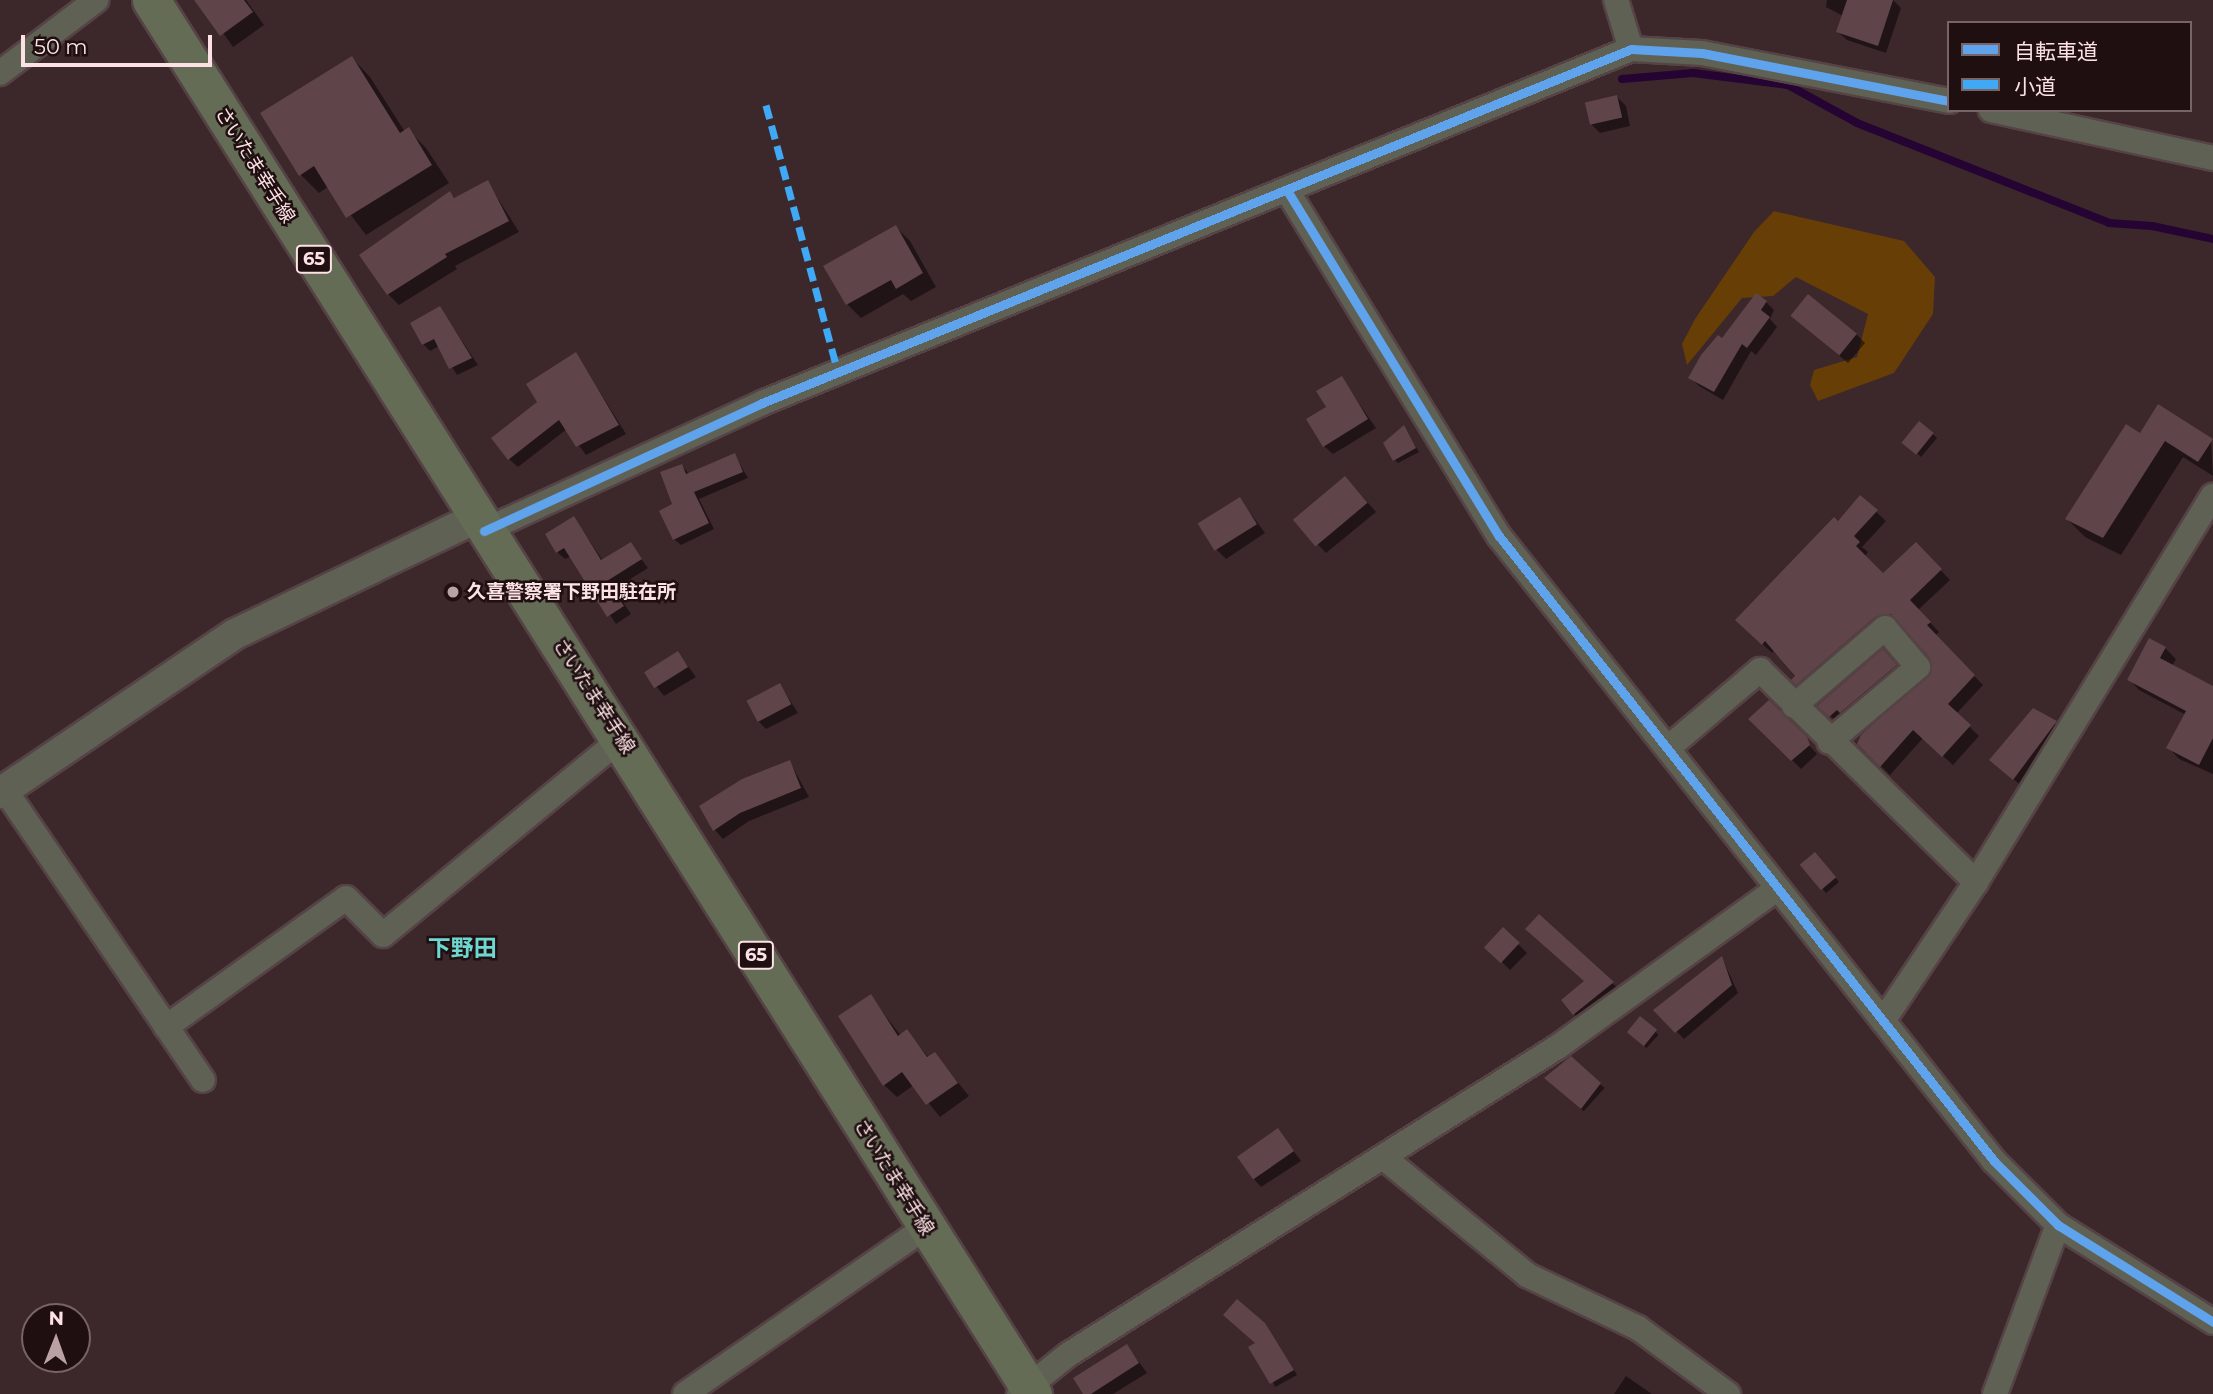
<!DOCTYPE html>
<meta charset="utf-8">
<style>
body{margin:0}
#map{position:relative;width:2213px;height:1394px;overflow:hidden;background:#3c272b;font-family:Montserrat,"Noto Sans JP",sans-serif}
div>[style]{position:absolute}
.green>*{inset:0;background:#663e06}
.shadow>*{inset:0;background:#0007;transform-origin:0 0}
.stream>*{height:8px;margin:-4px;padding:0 4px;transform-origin:4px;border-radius:4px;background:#250434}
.building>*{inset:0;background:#5f4449;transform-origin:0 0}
.roads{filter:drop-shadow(2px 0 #554346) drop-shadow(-2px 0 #554346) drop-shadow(0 2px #554346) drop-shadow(0 -2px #554346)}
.minor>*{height:24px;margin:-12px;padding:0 12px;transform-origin:12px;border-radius:12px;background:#5e6153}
.tertiary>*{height:30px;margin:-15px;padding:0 15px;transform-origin:15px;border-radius:15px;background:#5e6153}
.primary>*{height:37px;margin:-18.5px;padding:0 18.5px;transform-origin:18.5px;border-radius:18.5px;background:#646c56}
.quiet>*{height:7px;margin-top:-3.5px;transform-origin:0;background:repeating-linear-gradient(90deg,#3fa9f5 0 14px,transparent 0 21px)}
.cycleway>*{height:9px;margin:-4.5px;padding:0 4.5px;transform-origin:4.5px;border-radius:4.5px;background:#60a3ed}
.dots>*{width:19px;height:19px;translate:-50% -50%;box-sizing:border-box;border:4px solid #200f11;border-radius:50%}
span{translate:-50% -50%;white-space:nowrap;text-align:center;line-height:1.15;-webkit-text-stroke:5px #200f11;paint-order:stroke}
.shield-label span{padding:2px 5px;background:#200f11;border:2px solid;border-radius:5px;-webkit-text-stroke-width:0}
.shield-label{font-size:18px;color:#fce2e5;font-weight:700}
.street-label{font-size:19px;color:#fce2e5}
.poi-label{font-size:19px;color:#fce2e5;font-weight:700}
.left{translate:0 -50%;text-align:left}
.quarter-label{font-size:23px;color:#6dd8d1;font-weight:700}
.legend{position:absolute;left:1947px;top:21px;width:245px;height:91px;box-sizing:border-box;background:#200f11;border:2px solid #786366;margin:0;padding:9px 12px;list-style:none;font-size:21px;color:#fce2e5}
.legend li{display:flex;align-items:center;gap:14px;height:35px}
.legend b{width:35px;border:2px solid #786366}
.north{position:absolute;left:21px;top:1303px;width:70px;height:70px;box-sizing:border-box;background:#200f11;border:2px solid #786366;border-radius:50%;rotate:1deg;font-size:19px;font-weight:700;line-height:28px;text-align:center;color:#fce2e5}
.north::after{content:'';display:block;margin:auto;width:24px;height:32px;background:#b9a1a4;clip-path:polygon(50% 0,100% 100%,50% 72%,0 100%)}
.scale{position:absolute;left:21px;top:35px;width:191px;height:32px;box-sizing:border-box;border:4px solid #fce2e5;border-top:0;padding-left:9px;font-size:21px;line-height:24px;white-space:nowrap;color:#fce2e5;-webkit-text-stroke:5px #200f11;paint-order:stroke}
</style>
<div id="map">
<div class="green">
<i style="clip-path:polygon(1774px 211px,1904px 241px,1935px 277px,1933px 314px,1894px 373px,1818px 401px,1810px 385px,1814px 370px,1857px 357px,1868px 314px,1796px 277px,1773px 296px,1742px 298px,1687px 365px,1682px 344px,1695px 319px,1754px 232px)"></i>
</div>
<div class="shadow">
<i style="clip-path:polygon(200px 0,246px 0,264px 25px,233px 47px)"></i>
<i style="clip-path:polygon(1827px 0,1893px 0,1901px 8px,1886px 53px,1847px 40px,1838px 32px,1843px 16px,1826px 7px)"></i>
<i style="clip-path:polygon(352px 58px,370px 77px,405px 132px,408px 130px,426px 148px,449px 183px,366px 235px,329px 186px,319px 193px,301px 175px)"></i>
<i style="clip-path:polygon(1617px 97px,1626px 106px,1630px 126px,1600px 133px,1591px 124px)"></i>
<i style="clip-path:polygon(488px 183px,519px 232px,455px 266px,457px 269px,399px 305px,388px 294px,450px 193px,456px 199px)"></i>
<i style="clip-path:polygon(896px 227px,910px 241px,936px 287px,911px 301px,903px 294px,861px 318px,847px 304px)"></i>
<i style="clip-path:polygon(1766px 302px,1774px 310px,1770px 319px,1777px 327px,1756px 355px,1751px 351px,1723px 400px,1699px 386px,1691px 378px)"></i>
<i style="clip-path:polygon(440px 308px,478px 365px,457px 375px,439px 346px,430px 351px,423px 344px)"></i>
<i style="clip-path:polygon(1792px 316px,1856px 334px,1865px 343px,1848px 363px)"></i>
<i style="clip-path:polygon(576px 354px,626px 434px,586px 455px,567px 429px,518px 467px,509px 459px,539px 402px)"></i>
<i style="clip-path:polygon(1341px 378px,1376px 428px,1333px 454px,1324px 446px,1328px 408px)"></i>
<i style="clip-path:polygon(1403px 427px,1419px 452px,1398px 463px,1395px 460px)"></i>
<i style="clip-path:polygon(1933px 434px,1937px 438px,1921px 457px,1904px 441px)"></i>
<i style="clip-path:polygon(2140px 435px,2211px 441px,2213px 476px,2183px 457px,2121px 555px,2085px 537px,2067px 519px)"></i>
<i style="clip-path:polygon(735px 456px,748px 478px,699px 499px,714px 529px,681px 545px,674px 539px,674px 505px,682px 466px,689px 474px)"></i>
<i style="clip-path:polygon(1354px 487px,1376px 512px,1326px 553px,1296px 521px)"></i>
<i style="clip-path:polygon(1861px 498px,1886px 521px,1862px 547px,1868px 552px,1864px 557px,1883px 575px,1916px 544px,1950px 580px,1918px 610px,1939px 632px,1935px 636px,1983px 685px,1956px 714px,1979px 736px,1953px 765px,1923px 738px,1890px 775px,1859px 744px,1934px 672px,1931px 657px,1905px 626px,1893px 622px,1807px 693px,1775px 650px,1772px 653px,1737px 620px)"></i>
<i style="clip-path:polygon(1240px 499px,1265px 533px,1226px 559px,1217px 550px,1219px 512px)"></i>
<i style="clip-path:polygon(574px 518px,603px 561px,630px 544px,648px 568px,614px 589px,631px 614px,616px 624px,571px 556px,565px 559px,557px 552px)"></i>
<i style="clip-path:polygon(2165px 648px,2176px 659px,2172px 666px,2213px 688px,2213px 774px,2179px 759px,2169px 748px,2186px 715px,2139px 690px,2129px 679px)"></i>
<i style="clip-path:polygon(678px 653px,696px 677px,664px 696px,646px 673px)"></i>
<i style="clip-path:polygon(1892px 660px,1904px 675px,1839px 724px,1820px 706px)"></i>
<i style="clip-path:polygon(780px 685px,798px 713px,766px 729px,758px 721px)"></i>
<i style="clip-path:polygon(2033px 710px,2065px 731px,2023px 787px,2000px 768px)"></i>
<i style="clip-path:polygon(1778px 711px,1817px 754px,1801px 769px,1751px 719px)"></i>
<i style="clip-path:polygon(790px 762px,809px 797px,749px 821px,723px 839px,715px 830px)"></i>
<i style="clip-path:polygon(1819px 858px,1839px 882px,1826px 893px,1802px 865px)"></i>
<i style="clip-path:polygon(1539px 917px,1622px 992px,1583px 1023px,1574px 1014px,1586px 982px)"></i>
<i style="left:1503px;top:929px;width:34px;height:24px;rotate:45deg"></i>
<i style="clip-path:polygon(1722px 958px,1738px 993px,1684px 1039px,1656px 1010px)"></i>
<i style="clip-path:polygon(871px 997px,901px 1036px,907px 1032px,929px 1058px,935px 1054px,969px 1096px,940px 1117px,914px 1085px,897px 1097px,884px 1085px)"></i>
<i style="left:1640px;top:1018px;width:25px;height:18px;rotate:42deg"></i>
<i style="left:1571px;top:1058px;width:45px;height:31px;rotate:42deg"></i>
<i style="clip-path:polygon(1278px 1130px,1301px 1161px,1261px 1187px,1253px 1178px)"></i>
<i style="clip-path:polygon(1268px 1329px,1297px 1375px,1275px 1387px,1258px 1343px)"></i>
<i style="clip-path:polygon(1127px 1346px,1147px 1373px,1113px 1394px,1085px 1394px)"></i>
<i style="clip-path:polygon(1626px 1376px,1652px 1394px,1653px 1394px,1614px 1394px)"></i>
</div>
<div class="stream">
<i style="left:1622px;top:79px;width:71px;rotate:-4.8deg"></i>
<i style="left:1693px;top:73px;width:96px;rotate:7.2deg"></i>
<i style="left:1788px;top:85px;width:79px;rotate:28.8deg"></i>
<i style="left:1857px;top:123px;width:271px;rotate:21.6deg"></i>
<i style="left:2109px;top:223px;width:43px;rotate:4deg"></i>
<i style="left:2152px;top:226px;width:62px;rotate:12deg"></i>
</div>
<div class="building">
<i style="clip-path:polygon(194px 0,244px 0,253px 12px,220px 36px)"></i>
<i style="clip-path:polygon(1847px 0,1893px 0,1878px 46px,1836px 32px)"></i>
<i style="clip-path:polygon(352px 56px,400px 133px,409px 127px,432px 165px,346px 218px,314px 166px,299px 176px,260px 113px)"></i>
<i style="left:1617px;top:95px;width:23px;height:33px;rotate:77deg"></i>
<i style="clip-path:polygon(488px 180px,509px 221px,445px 254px,447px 257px,387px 295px,359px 255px,450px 191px,454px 198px)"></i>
<i style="clip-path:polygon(896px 225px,923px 273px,896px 289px,891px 280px,846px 305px,823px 266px)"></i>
<i style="clip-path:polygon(1756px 293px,1767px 301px,1761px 310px,1770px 317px,1747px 348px,1742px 344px,1714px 392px,1688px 378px,1701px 355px,1718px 335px,1722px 338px)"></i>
<i style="left:1808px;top:294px;width:63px;height:28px;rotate:39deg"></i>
<i style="clip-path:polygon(440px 306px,472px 358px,449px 369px,434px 339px,422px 345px,410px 323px)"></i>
<i style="clip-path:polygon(576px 352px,619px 425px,576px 447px,559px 420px,508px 460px,491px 438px,537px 402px,526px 384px)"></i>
<i style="clip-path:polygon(1342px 376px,1368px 419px,1323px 447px,1306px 419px,1326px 407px,1316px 391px)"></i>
<i style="clip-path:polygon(2158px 404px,2213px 439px,2198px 462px,2165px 441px,2103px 538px,2065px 519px,2126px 424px,2140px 433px)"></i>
<i style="left:1919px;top:421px;width:19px;height:28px;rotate:39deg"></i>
<i style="clip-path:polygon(1404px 425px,1416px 448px,1393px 461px,1383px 443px)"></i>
<i style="clip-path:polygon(735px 453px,743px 472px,694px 492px,709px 523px,673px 540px,659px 511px,672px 504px,660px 472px,682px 464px,686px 474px)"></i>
<i style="left:1345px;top:476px;width:35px;height:68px;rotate:50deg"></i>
<i style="clip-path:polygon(1860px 495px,1878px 510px,1854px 536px,1860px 542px,1856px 546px,1883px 573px,1916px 542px,1942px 569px,1910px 600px,1931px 622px,1927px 625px,1975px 675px,1948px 704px,1971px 725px,1942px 757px,1913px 730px,1880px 767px,1857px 744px,1861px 735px,1932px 671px,1929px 657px,1891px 614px,1875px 617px,1796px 685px,1791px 680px,1795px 676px,1765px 641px,1762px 645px,1735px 620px,1834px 517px,1838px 521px)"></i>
<i style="left:1240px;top:497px;width:32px;height:50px;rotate:58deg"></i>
<i style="clip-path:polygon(574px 516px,601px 560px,631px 542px,642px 559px,607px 581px,624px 606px,607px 617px,564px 548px,556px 553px,545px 534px)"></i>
<i style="clip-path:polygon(2149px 638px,2166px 647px,2160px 658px,2213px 686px,2213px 738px,2199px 765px,2166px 748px,2186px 711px,2127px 680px)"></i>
<i style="clip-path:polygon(1883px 649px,1897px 665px,1840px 713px,1837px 710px,1829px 717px,1817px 706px)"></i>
<i style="left:678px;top:651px;width:19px;height:40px;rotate:58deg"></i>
<i style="left:780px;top:683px;width:24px;height:38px;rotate:62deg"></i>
<i style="clip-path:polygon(1769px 700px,1807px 737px,1810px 745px,1791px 761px,1748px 719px)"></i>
<i style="clip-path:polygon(2033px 708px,2057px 721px,2013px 780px,1989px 760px)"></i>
<i style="clip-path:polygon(790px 760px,801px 788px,740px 813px,713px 831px,699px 806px,742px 779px)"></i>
<i style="left:1815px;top:852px;width:33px;height:20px;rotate:50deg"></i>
<i style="clip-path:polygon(1539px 914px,1614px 982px,1573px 1015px,1561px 1000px,1584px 981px,1525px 929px)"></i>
<i style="left:1503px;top:927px;width:23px;height:28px;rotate:43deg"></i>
<i style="clip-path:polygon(1722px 956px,1732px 985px,1675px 1033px,1653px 1010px)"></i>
<i style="clip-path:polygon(871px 994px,898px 1036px,907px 1029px,927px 1057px,935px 1052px,958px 1083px,926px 1105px,902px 1072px,883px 1086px,838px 1016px)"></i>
<i style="left:1640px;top:1016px;width:22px;height:21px;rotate:39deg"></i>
<i style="clip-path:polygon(1571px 1056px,1601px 1083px,1581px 1109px,1544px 1078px)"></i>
<i style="left:1278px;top:1128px;width:28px;height:50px;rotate:55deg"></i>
<i style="clip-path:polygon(1237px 1299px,1265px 1323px,1294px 1370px,1270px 1384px,1248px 1347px,1255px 1343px,1223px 1315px)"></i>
<i style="clip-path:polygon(1127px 1344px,1139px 1363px,1091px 1394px,1083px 1394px,1073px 1378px)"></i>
</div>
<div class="roads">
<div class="minor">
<i style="left:1616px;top:0;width:51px;rotate:73deg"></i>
<i style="left:0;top:73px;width:121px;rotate:-37.2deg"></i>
<i style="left:1991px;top:110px;width:227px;rotate:12.2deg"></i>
<i style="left:1288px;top:192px;width:404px;rotate:58.5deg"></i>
<i style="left:1499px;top:536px;width:797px;rotate:51.62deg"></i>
<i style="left:1994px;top:1161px;width:91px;rotate:45deg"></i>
<i style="left:2058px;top:1225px;width:183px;rotate:32deg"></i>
<i style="left:484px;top:531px;width:306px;rotate:-24.7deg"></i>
<i style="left:762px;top:403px;width:938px;rotate:-22.16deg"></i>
<i style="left:1631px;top:49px;width:71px;rotate:3.2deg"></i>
<i style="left:1702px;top:53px;width:252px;rotate:11deg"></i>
<i style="left:1794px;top:706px;width:120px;rotate:-40.6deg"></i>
<i style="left:1885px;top:628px;width:51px;rotate:49.8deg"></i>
<i style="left:1918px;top:667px;width:116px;rotate:139.9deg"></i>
<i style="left:1668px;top:748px;width:121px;rotate:-40.3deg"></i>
<i style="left:1760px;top:670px;width:303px;rotate:44.5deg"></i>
<i style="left:5px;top:790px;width:351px;rotate:55.7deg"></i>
<i style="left:1883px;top:1021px;width:167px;rotate:-56.2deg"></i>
<i style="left:1976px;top:882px;width:453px;rotate:-58.5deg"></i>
<i style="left:166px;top:1027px;width:221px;rotate:-35.6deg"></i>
<i style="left:346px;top:898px;width:52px;rotate:45deg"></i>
<i style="left:383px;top:935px;width:310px;rotate:-39.5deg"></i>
<i style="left:1383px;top:1157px;width:186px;rotate:39.3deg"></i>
<i style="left:1527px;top:1275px;width:123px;rotate:25.5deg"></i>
<i style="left:1638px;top:1328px;width:112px;rotate:36.3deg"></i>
<i style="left:685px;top:1394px;width:292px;rotate:-34.7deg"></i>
<i style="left:1019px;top:1394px;width:64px;rotate:-38.7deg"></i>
<i style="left:1069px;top:1354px;width:579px;rotate:-32.15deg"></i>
<i style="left:1559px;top:1046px;width:269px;rotate:-35.8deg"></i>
<i style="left:1995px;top:1394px;width:180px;rotate:-69.6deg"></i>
</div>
<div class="tertiary">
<i style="left:0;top:793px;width:284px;rotate:-34.1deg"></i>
<i style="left:235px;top:634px;width:267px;rotate:-25.7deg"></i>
</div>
<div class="primary">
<i style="left:151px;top:0;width:1650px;rotate:57.68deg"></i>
</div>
</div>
<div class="quiet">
<i style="left:766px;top:105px;width:277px;rotate:74.9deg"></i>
</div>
<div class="cycleway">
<i style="left:1288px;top:192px;width:404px;rotate:58.5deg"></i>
<i style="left:1499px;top:536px;width:797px;rotate:51.62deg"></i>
<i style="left:1994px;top:1161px;width:91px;rotate:45deg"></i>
<i style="left:2058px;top:1225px;width:183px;rotate:32deg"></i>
<i style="left:484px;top:531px;width:306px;rotate:-24.7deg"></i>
<i style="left:762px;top:403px;width:938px;rotate:-22.16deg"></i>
<i style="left:1631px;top:49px;width:71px;rotate:3.2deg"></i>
<i style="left:1702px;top:53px;width:252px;rotate:11deg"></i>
</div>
<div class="dots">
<i style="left:453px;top:592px;background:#b9a1a4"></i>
</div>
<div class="shield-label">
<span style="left:314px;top:259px">65</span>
<span style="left:756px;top:955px">65</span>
</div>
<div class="street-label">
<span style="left:255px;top:165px;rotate:58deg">さいたま幸手線</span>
<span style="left:594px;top:696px;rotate:57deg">さいたま幸手線</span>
<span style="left:894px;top:1177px;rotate:58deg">さいたま幸手線</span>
</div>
<div class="poi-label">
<span class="left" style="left:467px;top:592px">久喜警察署下野田駐在所</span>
</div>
<div class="quarter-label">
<span style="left:462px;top:948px">下野田</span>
</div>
<ul class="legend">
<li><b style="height:9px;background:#60a3ed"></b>自転車道</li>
<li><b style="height:9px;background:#3fa9f5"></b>小道</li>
</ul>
<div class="north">N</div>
<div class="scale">50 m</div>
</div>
